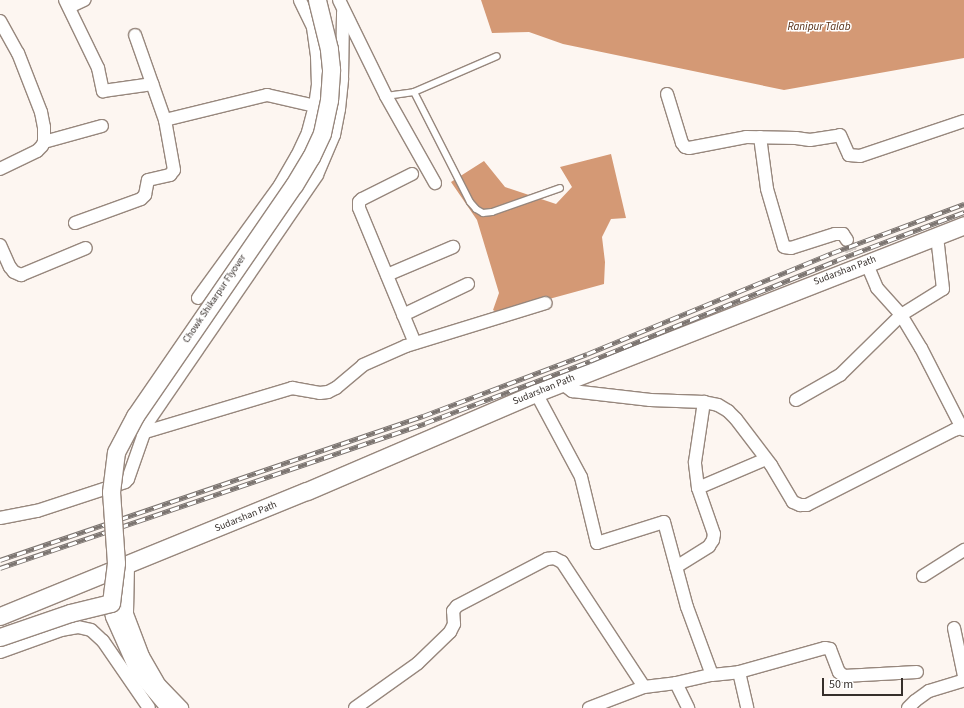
<!DOCTYPE html>
<style>
body{margin:0}
#map{position:relative;width:964px;height:708px;overflow:hidden;background:#fdf6f1;font-family:"Source Sans 3",sans-serif}
div>[style]{position:absolute}
.water>*{inset:0;background:#d49975}
.street-tunnel>*{height:12px;margin-top:-6px;transform-origin:0;background:repeating-linear-gradient(90deg,#d5cec9 0 12px,transparent 0 18px)}
.roads{filter:drop-shadow(1px 0 #97877d) drop-shadow(-1px 0 #97877d) drop-shadow(0 1px #97877d) drop-shadow(0 -1px #97877d)}
.lane>*{height:6px;margin:-3px;padding:0 3px;transform-origin:3px;border-radius:3px;background:#fff}
.street>*{height:12px;margin:-6px;padding:0 6px;transform-origin:6px;border-radius:6px;background:#fff}
.secondary>*{height:17px;margin:-8.5px;padding:0 8.5px;transform-origin:8.5px;border-radius:8.5px;background:#fff}
.rail>*{height:4.5px;margin-top:-2.25px;transform-origin:0;background:repeating-linear-gradient(90deg,#fff 0 9px,#7c7571 0 18px);box-sizing:border-box;border-block:1px solid #7c7571}
.bridges{filter:drop-shadow(1px 0 #97877d) drop-shadow(-1px 0 #97877d) drop-shadow(0 1px #97877d) drop-shadow(0 -1px #97877d)}
.secondary-bridge>*{height:17px;margin:-8.5px;padding:0 8.5px;transform-origin:8.5px;border-radius:8.5px;background:#fff}
span{translate:-50% -50%;white-space:nowrap;text-align:center;line-height:1.15;-webkit-text-stroke:3px #fff;paint-order:stroke}
.street-label{font-size:10px;color:#362f2b}
.water-label{font-size:11px;color:#562e14;font-style:italic}
.scale{position:absolute;left:822px;top:678px;width:81px;height:18px;box-sizing:border-box;border:2px solid #362f2b;border-top:0;padding-left:5px;font-size:12px;line-height:14px;white-space:nowrap;color:#362f2b;-webkit-text-stroke:3px #fff;paint-order:stroke}
</style>
<div id="map">
<div class="water">
<i style="clip-path:polygon(481px 0,964px 0,964px 58px,784px 90px,563px 44px,529px 32px,492px 33px)"></i>
<i style="clip-path:polygon(611px 154px,626px 218px,611px 219px,602px 237px,605px 262px,604px 284px,498px 313px,493px 310px,499px 293px,477px 220px,451px 182px,484px 161px,505px 187px,556px 204px,572px 187px,560px 167px)"></i>
</div>
<div class="street-tunnel">
<i style="left:847px;top:240px;width:17px;rotate:69deg"></i>
</div>
<div class="roads">
<div class="lane">
<i style="left:414px;top:92px;width:123px;rotate:63deg"></i>
<i style="left:470px;top:202px;width:9px;rotate:49deg"></i>
<i style="left:476px;top:209px;width:8px;rotate:30deg"></i>
<i style="left:483px;top:213px;width:9px;rotate:-6deg"></i>
<i style="left:492px;top:212px;width:72px;rotate:-19.4deg"></i>
<i style="left:386px;top:96px;width:28px;rotate:-8deg"></i>
<i style="left:414px;top:92px;width:90px;rotate:-23.4deg"></i>
</div>
<div class="street">
<i style="left:65px;top:0;width:76px;rotate:64.1deg"></i>
<i style="left:98px;top:68px;width:24px;rotate:78deg"></i>
<i style="left:103px;top:91px;width:50px;rotate:-8deg"></i>
<i style="left:339px;top:0;width:107px;rotate:63.9deg"></i>
<i style="left:386px;top:96px;width:100px;rotate:60.6deg"></i>
<i style="left:69px;top:7px;width:17px;rotate:-25deg"></i>
<i style="left:0;top:21px;width:37px;rotate:61deg"></i>
<i style="left:18px;top:53px;width:63px;rotate:68.7deg"></i>
<i style="left:41px;top:112px;width:15px;rotate:79deg"></i>
<i style="left:44px;top:127px;width:15px;rotate:90deg"></i>
<i style="left:44px;top:142px;width:4px;rotate:117deg"></i>
<i style="left:42px;top:146px;width:7px;rotate:135deg"></i>
<i style="left:37px;top:151px;width:41px;rotate:154.1deg"></i>
<i style="left:667px;top:94px;width:51px;rotate:73deg"></i>
<i style="left:682px;top:143px;width:5px;rotate:53deg"></i>
<i style="left:685px;top:147px;width:4px;rotate:14deg"></i>
<i style="left:689px;top:148px;width:58px;rotate:-10.9deg"></i>
<i style="left:746px;top:137px;width:50px;rotate:1.1deg"></i>
<i style="left:796px;top:138px;width:14px;rotate:8deg"></i>
<i style="left:810px;top:140px;width:30px;rotate:-9deg"></i>
<i style="left:840px;top:135px;width:22px;rotate:66deg"></i>
<i style="left:849px;top:155px;width:11px;rotate:5deg"></i>
<i style="left:860px;top:156px;width:110px;rotate:-18.6deg"></i>
<i style="left:165px;top:120px;width:105px;rotate:-13.8deg"></i>
<i style="left:267px;top:95px;width:49px;rotate:12.9deg"></i>
<i style="left:760px;top:137px;width:52px;rotate:82.3deg"></i>
<i style="left:767px;top:189px;width:60px;rotate:73.7deg"></i>
<i style="left:784px;top:247px;width:7px;rotate:8deg"></i>
<i style="left:791px;top:248px;width:46px;rotate:-17.7deg"></i>
<i style="left:835px;top:234px;width:8px"></i>
<i style="left:843px;top:234px;width:7px;rotate:56deg"></i>
<i style="left:44px;top:142px;width:60px;rotate:-15.4deg"></i>
<i style="left:412px;top:174px;width:56px;rotate:153.4deg"></i>
<i style="left:362px;top:199px;width:4px;rotate:135deg"></i>
<i style="left:359px;top:202px;width:6px;rotate:90deg"></i>
<i style="left:359px;top:208px;width:146px;rotate:67.5deg"></i>
<i style="left:75px;top:223px;width:70px;rotate:-20deg"></i>
<i style="left:141px;top:199px;width:6px;rotate:-45deg"></i>
<i style="left:145px;top:195px;width:15px;rotate:-79deg"></i>
<i style="left:148px;top:180px;width:23px;rotate:-13deg"></i>
<i style="left:170px;top:175px;width:6px;rotate:-51deg"></i>
<i style="left:174px;top:170px;width:51px;rotate:-100.2deg"></i>
<i style="left:165px;top:120px;width:90px;rotate:-109.4deg"></i>
<i style="left:0;top:245px;width:24px;rotate:66deg"></i>
<i style="left:10px;top:267px;width:6px;rotate:51deg"></i>
<i style="left:14px;top:272px;width:8px;rotate:23deg"></i>
<i style="left:21px;top:275px;width:70px;rotate:-22.6deg"></i>
<i style="left:866px;top:262px;width:28px;rotate:67deg"></i>
<i style="left:877px;top:288px;width:36px;rotate:48deg"></i>
<i style="left:901px;top:315px;width:39px;rotate:59deg"></i>
<i style="left:921px;top:348px;width:90px;rotate:62.9deg"></i>
<i style="left:387px;top:275px;width:72px;rotate:-23deg"></i>
<i style="left:198px;top:298px;width:140px;rotate:-54deg"></i>
<i style="left:280px;top:185px;width:34px;rotate:-60deg"></i>
<i style="left:297px;top:156px;width:26px;rotate:-65deg"></i>
<i style="left:308px;top:132px;width:27px;rotate:-75deg"></i>
<i style="left:315px;top:106px;width:21px;rotate:-82deg"></i>
<i style="left:318px;top:85px;width:29px;rotate:-92deg"></i>
<i style="left:317px;top:56px;width:29px;rotate:-98deg"></i>
<i style="left:313px;top:27px;width:30px;rotate:-116deg"></i>
<i style="left:403px;top:315px;width:72px;rotate:-25.5deg"></i>
<i style="left:561px;top:383px;width:14px;rotate:36deg"></i>
<i style="left:572px;top:391px;width:79px;rotate:6.6deg"></i>
<i style="left:650px;top:400px;width:54px;rotate:2.1deg"></i>
<i style="left:704px;top:402px;width:14px;rotate:12deg"></i>
<i style="left:718px;top:405px;width:12px;rotate:31deg"></i>
<i style="left:728px;top:411px;width:11px;rotate:45deg"></i>
<i style="left:736px;top:419px;width:58px;rotate:52.7deg"></i>
<i style="left:771px;top:465px;width:43px;rotate:59.3deg"></i>
<i style="left:793px;top:502px;width:8px;rotate:23deg"></i>
<i style="left:800px;top:505px;width:7px"></i>
<i style="left:807px;top:505px;width:165px;rotate:-27deg"></i>
<i style="left:954px;top:430px;width:8px;rotate:-14deg"></i>
<i style="left:962px;top:428px;width:3px;rotate:45deg"></i>
<i style="left:536px;top:393px;width:95px;rotate:61.8deg"></i>
<i style="left:581px;top:477px;width:68px;rotate:76.4deg"></i>
<i style="left:597px;top:543px;width:70px;rotate:-17.4deg"></i>
<i style="left:664px;top:522px;width:88px;rotate:74.9deg"></i>
<i style="left:687px;top:607px;width:72px;rotate:69.8deg"></i>
<i style="left:796px;top:400px;width:51px;rotate:-29.6deg"></i>
<i style="left:840px;top:375px;width:86px;rotate:-44.5deg"></i>
<i style="left:901px;top:315px;width:49px;rotate:-31.8deg"></i>
<i style="left:943px;top:289px;width:53px;rotate:-96.5deg"></i>
<i style="left:142px;top:433px;width:157px;rotate:-16.7deg"></i>
<i style="left:292px;top:388px;width:28px;rotate:10deg"></i>
<i style="left:320px;top:393px;width:8px;rotate:-7deg"></i>
<i style="left:328px;top:392px;width:9px;rotate:-27deg"></i>
<i style="left:336px;top:388px;width:35px;rotate:-40deg"></i>
<i style="left:363px;top:365px;width:47px;rotate:-23.8deg"></i>
<i style="left:406px;top:346px;width:146px;rotate:-17.1deg"></i>
<i style="left:698px;top:488px;width:74px;rotate:-23.1deg"></i>
<i style="left:0;top:518px;width:38px;rotate:-11deg"></i>
<i style="left:37px;top:511px;width:93px;rotate:-18.2deg"></i>
<i style="left:125px;top:482px;width:4px;rotate:-45deg"></i>
<i style="left:128px;top:479px;width:60px;rotate:-70.7deg"></i>
<i style="left:148px;top:422px;width:299px;rotate:-55.6deg"></i>
<i style="left:317px;top:175px;width:43px;rotate:-67deg"></i>
<i style="left:334px;top:135px;width:26px;rotate:-79deg"></i>
<i style="left:339px;top:109px;width:30px;rotate:-84deg"></i>
<i style="left:342px;top:79px;width:67px;rotate:-89.1deg"></i>
<i style="left:128px;top:565px;width:49px;rotate:91.2deg"></i>
<i style="left:127px;top:614px;width:45px;rotate:69.1deg"></i>
<i style="left:143px;top:656px;width:34px;rotate:60deg"></i>
<i style="left:160px;top:685px;width:32px;rotate:46deg"></i>
<i style="left:676px;top:567px;width:39px;rotate:-32deg"></i>
<i style="left:709px;top:546px;width:7px;rotate:-56deg"></i>
<i style="left:713px;top:540px;width:6px;rotate:-81deg"></i>
<i style="left:714px;top:534px;width:49px;rotate:-109.2deg"></i>
<i style="left:698px;top:488px;width:26px;rotate:-97deg"></i>
<i style="left:695px;top:462px;width:61px;rotate:-81.5deg"></i>
<i style="left:923px;top:576px;width:49px;rotate:-32.4deg"></i>
<i style="left:954px;top:628px;width:49px;rotate:78.2deg"></i>
<i style="left:0;top:652px;width:65px;rotate:-19.8deg"></i>
<i style="left:61px;top:630px;width:17px;rotate:-10deg"></i>
<i style="left:78px;top:627px;width:13px;rotate:13deg"></i>
<i style="left:91px;top:630px;width:16px;rotate:43deg"></i>
<i style="left:103px;top:641px;width:81px;rotate:55.5deg"></i>
<i style="left:739px;top:672px;width:89px;rotate:-15.6deg"></i>
<i style="left:825px;top:648px;width:5px;rotate:11deg"></i>
<i style="left:830px;top:649px;width:25px;rotate:69deg"></i>
<i style="left:839px;top:672px;width:6px;rotate:39deg"></i>
<i style="left:844px;top:676px;width:73px;rotate:-3.1deg"></i>
<i style="left:676px;top:683px;width:28px;rotate:64deg"></i>
<i style="left:355px;top:708px;width:77px;rotate:-35.5deg"></i>
<i style="left:418px;top:663px;width:45px;rotate:-44.1deg"></i>
<i style="left:450px;top:632px;width:9px;rotate:-63deg"></i>
<i style="left:454px;top:624px;width:13px;rotate:-94deg"></i>
<i style="left:453px;top:611px;width:6px;rotate:-51deg"></i>
<i style="left:457px;top:606px;width:102px;rotate:-27.6deg"></i>
<i style="left:547px;top:559px;width:7px;rotate:-8deg"></i>
<i style="left:554px;top:558px;width:9px;rotate:27deg"></i>
<i style="left:562px;top:562px;width:149px;rotate:56.7deg"></i>
<i style="left:589px;top:708px;width:59px;rotate:-20.9deg"></i>
<i style="left:644px;top:687px;width:32px;rotate:-7deg"></i>
<i style="left:676px;top:683px;width:37px;rotate:-13deg"></i>
<i style="left:712px;top:675px;width:27px;rotate:-6deg"></i>
<i style="left:739px;top:672px;width:37px;rotate:77deg"></i>
<i style="left:908px;top:708px;width:10px;rotate:-45deg"></i>
<i style="left:915px;top:701px;width:17px;rotate:-36deg"></i>
<i style="left:929px;top:691px;width:37px;rotate:-17deg"></i>
</div>
<div class="secondary">
<i style="left:111px;top:603px;width:13px;rotate:77deg"></i>
<i style="left:114px;top:616px;width:59px;rotate:66deg"></i>
<i style="left:138px;top:670px;width:50px;rotate:49.9deg"></i>
<i style="left:0;top:616px;width:331px;rotate:-22.2deg"></i>
<i style="left:307px;top:491px;width:249px;rotate:-23.2deg"></i>
<i style="left:536px;top:393px;width:460px;rotate:-21.4deg"></i>
</div>
</div>
<div class="rail">
<i style="left:0;top:560px;width:447px;rotate:-18.8deg"></i>
<i style="left:423px;top:416px;width:175px;rotate:-20.7deg"></i>
<i style="left:587px;top:354px;width:265px;rotate:-22.4deg"></i>
<i style="left:832px;top:253px;width:141px;rotate:-20.4deg"></i>
<i style="left:0;top:568px;width:449px;rotate:-18.8deg"></i>
<i style="left:425px;top:423px;width:176px;rotate:-20.6deg"></i>
<i style="left:590px;top:361px;width:267px;rotate:-22.2deg"></i>
<i style="left:837px;top:260px;width:136px;rotate:-20.7deg"></i>
</div>
<div class="bridges">
<div class="secondary-bridge">
<i style="left:0;top:637px;width:74px;rotate:-18.9deg"></i>
<i style="left:70px;top:613px;width:42px;rotate:-13.7deg"></i>
<i style="left:111px;top:603px;width:40px;rotate:-82.9deg"></i>
<i style="left:116px;top:563px;width:71px;rotate:-94deg"></i>
<i style="left:111px;top:492px;width:40px;rotate:-82.9deg"></i>
<i style="left:116px;top:452px;width:41px;rotate:-62.2deg"></i>
<i style="left:135px;top:416px;width:280px;rotate:-55.5deg"></i>
<i style="left:294px;top:185px;width:33px;rotate:-59deg"></i>
<i style="left:311px;top:157px;width:26px;rotate:-65deg"></i>
<i style="left:322px;top:133px;width:34px;rotate:-78deg"></i>
<i style="left:329px;top:100px;width:31px;rotate:-86deg"></i>
<i style="left:331px;top:69px;width:20px;rotate:-96deg"></i>
<i style="left:329px;top:49px;width:50px;rotate:-103.8deg"></i>
</div>
</div>
<div class="street-label">
<span style="left:845px;top:271px;rotate:-21deg">Sudarshan Path</span>
<span style="left:215px;top:299px;rotate:-56deg">Chowk Shikarpur Flyover</span>
<span style="left:544px;top:390px;rotate:-22deg">Sudarshan Path</span>
<span style="left:246px;top:517px;rotate:-22deg">Sudarshan Path</span>
</div>
<div class="water-label">
<span style="left:819px;top:27px">Ranipur Talab</span>
</div>
<div class="scale">50 m</div>
</div>
